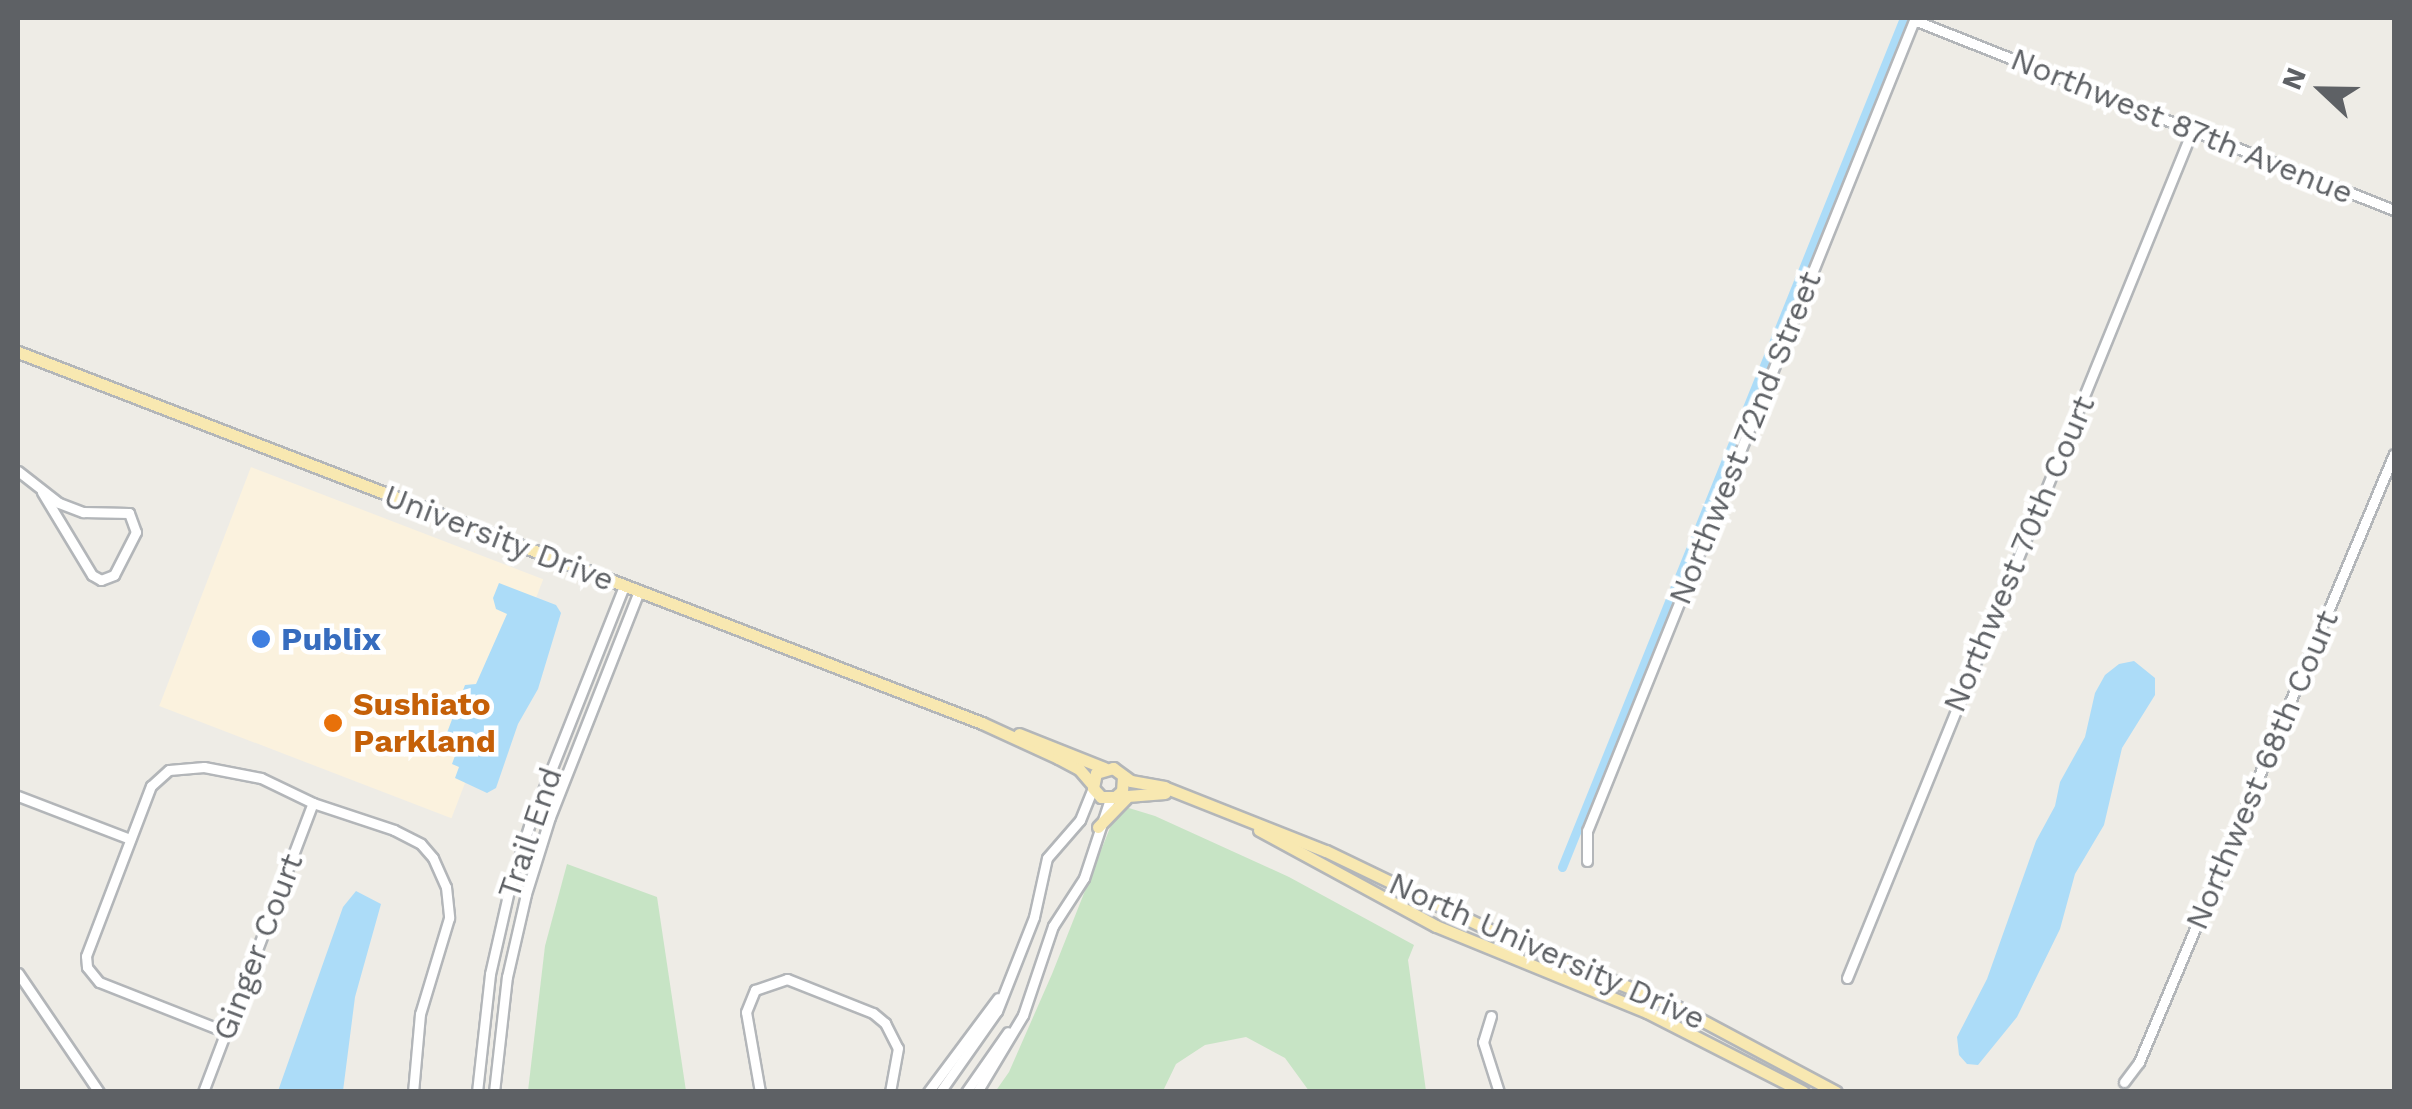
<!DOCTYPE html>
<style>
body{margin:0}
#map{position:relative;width:2412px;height:1109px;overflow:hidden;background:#eeece6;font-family:"Work Sans",sans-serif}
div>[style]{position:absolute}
.commercial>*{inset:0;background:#fbf2de;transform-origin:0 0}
.green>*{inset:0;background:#c7e4c5}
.water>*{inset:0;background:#acdcf8}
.canal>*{height:9px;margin:-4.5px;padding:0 4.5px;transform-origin:4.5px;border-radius:4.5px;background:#acdcf8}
.roads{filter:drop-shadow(2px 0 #b3b6b9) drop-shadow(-2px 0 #b3b6b9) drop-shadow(0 2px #b3b6b9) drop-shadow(0 -2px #b3b6b9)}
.minor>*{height:9px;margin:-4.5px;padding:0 4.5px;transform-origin:4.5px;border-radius:4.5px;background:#fff}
.major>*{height:11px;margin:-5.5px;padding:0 5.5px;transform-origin:5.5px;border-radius:5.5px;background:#f8e8b1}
.dots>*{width:28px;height:28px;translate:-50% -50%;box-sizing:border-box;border:5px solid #fff;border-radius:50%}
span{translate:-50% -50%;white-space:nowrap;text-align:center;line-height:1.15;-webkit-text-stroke:9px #fff;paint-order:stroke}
.street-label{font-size:32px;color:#5e6165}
.shop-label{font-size:32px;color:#366cbe;font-weight:700}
.left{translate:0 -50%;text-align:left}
.food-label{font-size:32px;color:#c56008;font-weight:700}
.frame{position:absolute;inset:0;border:20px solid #5e6165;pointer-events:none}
.north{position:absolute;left:2272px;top:40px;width:100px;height:100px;-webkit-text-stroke:8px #fff;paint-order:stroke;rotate:292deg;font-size:28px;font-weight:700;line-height:40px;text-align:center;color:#5e6165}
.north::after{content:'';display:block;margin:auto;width:35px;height:45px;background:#5e6165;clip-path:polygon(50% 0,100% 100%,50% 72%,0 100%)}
</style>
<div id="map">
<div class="commercial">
<i style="left:251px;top:467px;width:313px;height:256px;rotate:21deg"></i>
</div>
<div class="green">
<i style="clip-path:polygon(1119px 805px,1155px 816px,1289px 877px,1414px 945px,1408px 960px,1426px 1091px,1309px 1091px,1285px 1058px,1246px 1037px,1205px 1045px,1176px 1064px,1163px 1091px,995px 1092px,1009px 1072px,1052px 974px)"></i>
<i style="clip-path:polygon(567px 864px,657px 897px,686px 1091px,528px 1091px,545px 946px)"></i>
</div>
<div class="water">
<i style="clip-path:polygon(499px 583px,556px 605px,561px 613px,538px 689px,518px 724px,496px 788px,487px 793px,455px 778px,459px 767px,452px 764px,456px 753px,442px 746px,465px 685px,476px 684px,507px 614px,496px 609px,493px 598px)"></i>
<i style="clip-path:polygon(2134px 661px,2155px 678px,2155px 695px,2122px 748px,2104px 825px,2075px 874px,2060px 929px,2017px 1017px,1978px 1065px,1967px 1064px,1959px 1055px,1957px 1037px,1987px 979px,2036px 841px,2055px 806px,2060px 782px,2085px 737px,2095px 693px,2105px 675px,2119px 664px)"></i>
<i style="clip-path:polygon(356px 891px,381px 904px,355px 997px,343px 1091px,278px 1091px,343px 907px)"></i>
</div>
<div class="canal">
<i style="left:1562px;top:867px;width:915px;rotate:-68.06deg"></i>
</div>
<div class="roads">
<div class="minor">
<i style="left:1914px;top:20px;width:516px;rotate:21.6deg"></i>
<i style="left:18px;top:471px;width:52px;rotate:38deg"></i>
<i style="left:59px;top:503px;width:26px;rotate:21deg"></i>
<i style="left:83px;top:512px;width:46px;rotate:1.2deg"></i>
<i style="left:129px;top:513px;width:20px;rotate:70deg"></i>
<i style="left:136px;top:532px;width:48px;rotate:117.1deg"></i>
<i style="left:114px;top:575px;width:14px;rotate:159deg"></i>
<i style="left:101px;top:580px;width:10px;rotate:-151deg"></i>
<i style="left:92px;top:575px;width:97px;rotate:-121.1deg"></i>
<i style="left:18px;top:796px;width:120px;rotate:21deg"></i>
<i style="left:1587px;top:861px;width:30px;rotate:-90deg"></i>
<i style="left:1587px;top:831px;width:877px;rotate:-68.03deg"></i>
<i style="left:18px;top:973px;width:144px;rotate:55.8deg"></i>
<i style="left:1847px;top:978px;width:915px;rotate:-67.84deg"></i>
<i style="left:1491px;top:1016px;width:27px;rotate:107deg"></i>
<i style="left:1483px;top:1042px;width:52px;rotate:72.3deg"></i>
<i style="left:226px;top:1032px;width:136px;rotate:-158.5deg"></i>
<i style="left:99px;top:982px;width:19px;rotate:-129deg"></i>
<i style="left:87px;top:967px;width:11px;rotate:-95deg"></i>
<i style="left:86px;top:956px;width:182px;rotate:-69.1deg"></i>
<i style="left:151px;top:786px;width:24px;rotate:-42deg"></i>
<i style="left:169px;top:770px;width:35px;rotate:-5deg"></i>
<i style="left:204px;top:767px;width:58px;rotate:10.9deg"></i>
<i style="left:261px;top:778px;width:58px;rotate:25.7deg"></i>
<i style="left:313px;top:803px;width:85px;rotate:18.4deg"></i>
<i style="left:394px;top:830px;width:30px;rotate:27deg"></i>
<i style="left:421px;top:844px;width:18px;rotate:49deg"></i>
<i style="left:433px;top:858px;width:32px;rotate:66deg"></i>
<i style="left:446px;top:887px;width:31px;rotate:84deg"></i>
<i style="left:449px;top:918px;width:100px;rotate:106.8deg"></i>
<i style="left:420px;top:1014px;width:78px;rotate:95.1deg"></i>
<i style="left:2124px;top:1082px;width:25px;rotate:-53deg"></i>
<i style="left:2139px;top:1062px;width:659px;rotate:-67.25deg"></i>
<i style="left:203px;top:1092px;width:309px;rotate:-69.2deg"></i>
<i style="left:477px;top:1092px;width:119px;rotate:-83.7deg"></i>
<i style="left:490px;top:974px;width:90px;rotate:-77.2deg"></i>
<i style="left:510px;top:886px;width:63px;rotate:-72.4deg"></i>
<i style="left:529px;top:826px;width:258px;rotate:-68.4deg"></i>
<i style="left:494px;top:1092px;width:116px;rotate:-83.6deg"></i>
<i style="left:507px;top:977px;width:85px;rotate:-77.1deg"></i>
<i style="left:526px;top:894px;width:81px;rotate:-72.7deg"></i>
<i style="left:550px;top:817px;width:243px;rotate:-68.5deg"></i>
<i style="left:760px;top:1092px;width:81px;rotate:-99.9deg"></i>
<i style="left:746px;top:1012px;width:24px;rotate:-68deg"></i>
<i style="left:755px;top:990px;width:34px;rotate:-19deg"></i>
<i style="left:787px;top:979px;width:92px;rotate:21.6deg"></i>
<i style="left:873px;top:1013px;width:16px;rotate:40deg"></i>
<i style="left:885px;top:1023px;width:28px;rotate:63deg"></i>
<i style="left:898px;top:1048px;width:45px;rotate:100.3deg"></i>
<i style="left:928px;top:1092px;width:117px;rotate:-53.3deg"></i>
<i style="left:940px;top:1092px;width:99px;rotate:-54.9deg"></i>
<i style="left:997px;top:1011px;width:101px;rotate:-68.5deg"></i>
<i style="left:1034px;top:917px;width:60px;rotate:-77.6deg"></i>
<i style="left:1047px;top:858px;width:50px;rotate:-49deg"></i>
<i style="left:1080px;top:820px;width:35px;rotate:-68deg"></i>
<i style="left:966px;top:1092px;width:73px;rotate:-55deg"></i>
<i style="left:977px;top:1092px;width:90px;rotate:-59.1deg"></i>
<i style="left:1023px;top:1015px;width:94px;rotate:-71.4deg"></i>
<i style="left:1053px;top:926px;width:57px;rotate:-57.1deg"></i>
<i style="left:1084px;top:878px;width:83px;rotate:-71.8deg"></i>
</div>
<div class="major">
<i style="left:18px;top:352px;width:1033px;rotate:21.05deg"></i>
<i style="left:982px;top:723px;width:84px;rotate:24.7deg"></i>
<i style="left:1058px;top:758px;width:24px;rotate:28deg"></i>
<i style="left:1079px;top:769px;width:20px;rotate:49deg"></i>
<i style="left:1019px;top:734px;width:92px;rotate:21.8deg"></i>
<i style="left:1123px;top:777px;width:14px;rotate:94deg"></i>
<i style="left:1122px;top:791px;width:9px;rotate:139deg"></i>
<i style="left:1115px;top:797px;width:14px;rotate:180deg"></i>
<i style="left:1101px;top:797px;width:12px;rotate:-132deg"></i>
<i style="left:1093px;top:788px;width:15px;rotate:-79deg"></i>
<i style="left:1096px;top:773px;width:18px;rotate:-16deg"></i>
<i style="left:1113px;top:768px;width:22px;rotate:36deg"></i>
<i style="left:1131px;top:781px;width:34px;rotate:10deg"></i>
<i style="left:1164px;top:787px;width:174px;rotate:21.6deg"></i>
<i style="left:1326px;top:851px;width:187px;rotate:25.7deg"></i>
<i style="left:1494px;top:932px;width:198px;rotate:22.3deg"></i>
<i style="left:1677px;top:1007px;width:180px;rotate:28.1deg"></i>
<i style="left:1115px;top:797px;width:50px;rotate:-4.6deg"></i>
<i style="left:1098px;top:827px;width:40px;rotate:-46deg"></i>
<i style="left:1259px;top:830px;width:201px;rotate:28.5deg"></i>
<i style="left:1436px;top:926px;width:228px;rotate:22.2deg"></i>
<i style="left:1647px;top:1012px;width:175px;rotate:27.1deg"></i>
</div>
</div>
<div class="dots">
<i style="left:261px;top:639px;background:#3f7fe0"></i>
<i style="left:333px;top:723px;background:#e8710a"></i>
</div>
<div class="street-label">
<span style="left:2182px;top:126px;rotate:22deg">Northwest 87th Avenue</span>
<span style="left:1745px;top:438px;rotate:-68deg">Northwest 72nd Street</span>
<span style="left:499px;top:538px;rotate:21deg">University Drive</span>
<span style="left:2019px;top:554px;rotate:-67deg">Northwest 70th Court</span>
<span style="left:2262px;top:770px;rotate:-67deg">Northwest 68th Court</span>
<span style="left:530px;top:833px;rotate:-71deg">Trail End</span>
<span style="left:258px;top:947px;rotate:-69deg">Ginger Court</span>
<span style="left:1547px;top:951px;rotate:24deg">North University Drive</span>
</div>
<div class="shop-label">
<span class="left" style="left:281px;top:639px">Publix</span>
</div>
<div class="food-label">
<span class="left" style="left:353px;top:723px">Sushiato<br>Parkland</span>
</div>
<div class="frame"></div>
<div class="north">N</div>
</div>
